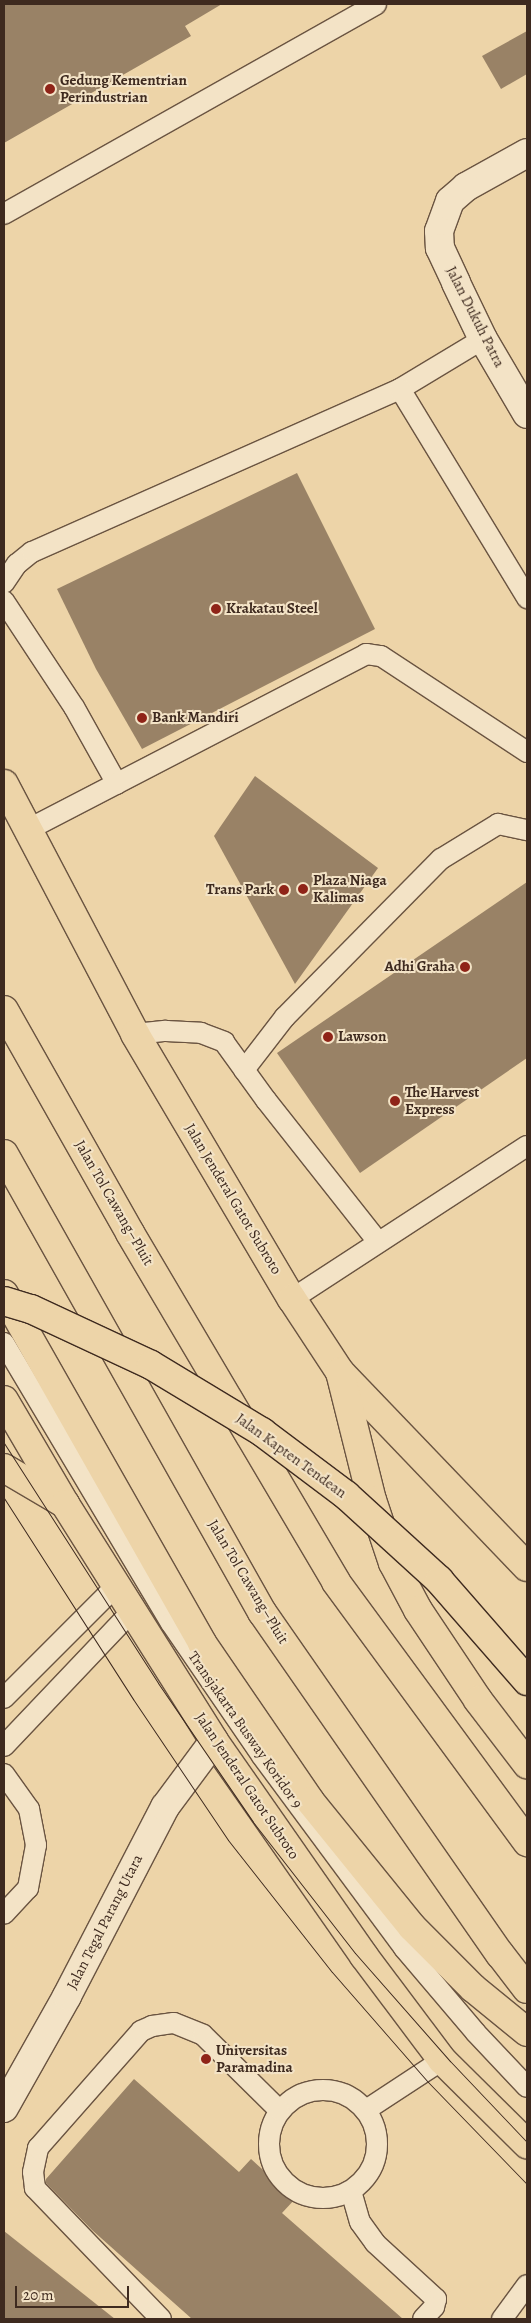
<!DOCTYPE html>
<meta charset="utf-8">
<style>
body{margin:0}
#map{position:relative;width:531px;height:2323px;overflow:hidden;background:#edd4a8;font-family:Alegreya,serif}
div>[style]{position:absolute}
.building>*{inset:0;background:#998266}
.roads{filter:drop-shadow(1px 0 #6a5441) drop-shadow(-1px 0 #6a5441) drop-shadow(0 1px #6a5441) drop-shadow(0 -1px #6a5441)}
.service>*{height:20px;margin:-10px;padding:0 10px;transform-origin:10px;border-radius:10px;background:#f3e3c6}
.service>.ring{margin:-10px;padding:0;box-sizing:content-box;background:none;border:20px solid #f3e3c6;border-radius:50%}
.minor>*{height:28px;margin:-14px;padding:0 14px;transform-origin:14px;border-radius:14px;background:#f3e3c6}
.tertiary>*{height:28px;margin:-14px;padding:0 14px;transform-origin:14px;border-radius:14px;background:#f3e3c6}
.primary>*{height:28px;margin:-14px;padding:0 14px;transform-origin:14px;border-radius:14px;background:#edd4a8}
.trunk>*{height:28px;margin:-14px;padding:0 14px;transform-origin:14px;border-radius:14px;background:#edd4a8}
.motorway>*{height:28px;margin:-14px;padding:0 14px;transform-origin:14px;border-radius:14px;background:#edd4a8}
.tram>*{height:1px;margin:-0.5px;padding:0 0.5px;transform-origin:0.5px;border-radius:0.5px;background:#3e2a1f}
.bridges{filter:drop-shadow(1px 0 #3e2a1f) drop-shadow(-1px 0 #3e2a1f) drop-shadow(0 1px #3e2a1f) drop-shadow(0 -1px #3e2a1f)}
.primary-bridge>*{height:28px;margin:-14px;padding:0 14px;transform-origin:14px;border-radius:14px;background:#edd4a8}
.dots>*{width:14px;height:14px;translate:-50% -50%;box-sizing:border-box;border:2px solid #f3e3c6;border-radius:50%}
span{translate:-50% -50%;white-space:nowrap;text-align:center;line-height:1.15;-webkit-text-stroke:4px #f3e3c6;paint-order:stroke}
.poi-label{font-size:15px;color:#3e2a1f;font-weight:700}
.left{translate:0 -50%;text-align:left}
.right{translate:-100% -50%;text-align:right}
.street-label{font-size:15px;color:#3e2a1f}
.frame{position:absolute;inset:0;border:5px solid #3e2a1f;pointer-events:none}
.scale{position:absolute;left:15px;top:2286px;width:114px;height:22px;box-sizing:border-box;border:2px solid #3e2a1f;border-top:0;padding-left:6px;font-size:15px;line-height:18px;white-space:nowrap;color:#3e2a1f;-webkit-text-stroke:4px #f3e3c6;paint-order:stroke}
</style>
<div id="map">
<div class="building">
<i style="clip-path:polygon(4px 4px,222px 4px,185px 26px,191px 36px,4px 143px)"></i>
<i style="clip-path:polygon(527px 31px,527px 74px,501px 89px,482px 56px)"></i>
<i style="clip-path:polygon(297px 473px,375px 629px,142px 749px,96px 669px,57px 589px)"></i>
<i style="clip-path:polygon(255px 776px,378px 868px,295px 984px,214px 836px)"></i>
<i style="clip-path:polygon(527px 882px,527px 1058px,360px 1173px,277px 1053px)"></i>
<i style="clip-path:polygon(134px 2079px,239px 2172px,251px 2159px,295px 2199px,282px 2213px,403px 2319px,192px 2319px,92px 2230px,46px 2183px,46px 2179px)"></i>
<i style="clip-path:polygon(4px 2231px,115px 2319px,4px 2319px)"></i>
</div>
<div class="roads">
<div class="service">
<i style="left:4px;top:214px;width:427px;rotate:-29.4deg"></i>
<i style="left:400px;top:389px;width:97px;rotate:-31.1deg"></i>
<i style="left:4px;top:583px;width:23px;rotate:-56deg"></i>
<i style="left:17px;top:564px;width:19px;rotate:-39deg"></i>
<i style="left:32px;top:552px;width:402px;rotate:-23.9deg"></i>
<i style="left:400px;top:389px;width:245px;rotate:58.7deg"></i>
<i style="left:4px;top:601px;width:127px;rotate:56.6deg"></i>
<i style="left:74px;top:707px;width:88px;rotate:60.8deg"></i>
<i style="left:29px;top:829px;width:380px;rotate:-27.4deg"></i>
<i style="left:366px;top:654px;width:15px;rotate:8deg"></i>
<i style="left:381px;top:656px;width:175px;rotate:33.3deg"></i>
<i style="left:135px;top:1034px;width:31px;rotate:-6deg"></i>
<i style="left:166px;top:1031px;width:35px;rotate:3deg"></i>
<i style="left:201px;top:1033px;width:25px;rotate:21deg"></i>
<i style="left:224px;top:1042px;width:72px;rotate:54.1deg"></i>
<i style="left:266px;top:1100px;width:181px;rotate:51.7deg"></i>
<i style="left:244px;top:1070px;width:67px;rotate:-52.3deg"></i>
<i style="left:285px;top:1017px;width:222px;rotate:-45.4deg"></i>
<i style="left:441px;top:859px;width:67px;rotate:-31.6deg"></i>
<i style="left:498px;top:824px;width:30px;rotate:12deg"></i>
<i style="left:292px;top:1299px;width:280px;rotate:-33.1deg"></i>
<i style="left:4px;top:1343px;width:326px;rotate:59.2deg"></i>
<i style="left:171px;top:1623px;width:161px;rotate:55.6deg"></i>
<i style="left:262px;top:1756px;width:239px;rotate:53.5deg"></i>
<i style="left:404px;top:1948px;width:111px;rotate:49.7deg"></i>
<i style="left:476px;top:2033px;width:74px;rotate:46.6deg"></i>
<i style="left:4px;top:1698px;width:158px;rotate:-45deg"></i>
<i style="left:4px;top:1746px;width:186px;rotate:-46.5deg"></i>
<i style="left:4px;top:1774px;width:43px;rotate:54.5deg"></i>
<i style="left:29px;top:1809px;width:37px;rotate:79deg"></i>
<i style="left:36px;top:1845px;width:44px;rotate:100.5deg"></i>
<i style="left:28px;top:1888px;width:35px;rotate:133deg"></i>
<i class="ring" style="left:269px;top:2090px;width:88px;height:88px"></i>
<i style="left:366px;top:2110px;width:91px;rotate:-33.3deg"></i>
<i style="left:351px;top:2191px;width:32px;rotate:74deg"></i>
<i style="left:360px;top:2222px;width:26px;rotate:54deg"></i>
<i style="left:375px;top:2243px;width:83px;rotate:42.6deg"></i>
<i style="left:436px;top:2299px;width:8px;rotate:104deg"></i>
<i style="left:434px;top:2307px;width:16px;rotate:133deg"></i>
<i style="left:161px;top:2319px;width:182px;rotate:-133.9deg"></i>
<i style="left:35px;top:2188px;width:16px;rotate:-97deg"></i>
<i style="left:33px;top:2172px;width:25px;rotate:-78deg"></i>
<i style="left:38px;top:2148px;width:156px;rotate:-48.6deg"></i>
<i style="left:141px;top:2031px;width:12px;rotate:-24deg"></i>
<i style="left:152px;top:2026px;width:22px;rotate:-8deg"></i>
<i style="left:174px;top:2023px;width:31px;rotate:22deg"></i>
<i style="left:203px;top:2035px;width:107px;rotate:44.6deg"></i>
<i style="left:502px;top:2319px;width:42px;rotate:-53.7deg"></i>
</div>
<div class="minor">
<i style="left:527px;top:153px;width:70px;rotate:150.9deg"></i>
<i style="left:466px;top:187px;width:21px;rotate:139deg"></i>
<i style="left:450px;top:201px;width:32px;rotate:110deg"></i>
<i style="left:439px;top:231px;width:17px;rotate:87deg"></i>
<i style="left:440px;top:248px;width:38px;rotate:65deg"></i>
<i style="left:456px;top:283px;width:62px;rotate:64.3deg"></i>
<i style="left:483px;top:339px;width:87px;rotate:59.6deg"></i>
</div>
<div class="tertiary">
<i style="left:4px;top:2108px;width:129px;rotate:-60.6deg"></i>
<i style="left:67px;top:1996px;width:213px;rotate:-62.6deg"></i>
<i style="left:165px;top:1807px;width:82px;rotate:-53.4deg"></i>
</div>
<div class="primary">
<i style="left:4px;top:1468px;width:71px;rotate:30.5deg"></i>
</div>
<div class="trunk">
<i style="left:4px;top:784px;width:282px;rotate:62.3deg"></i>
<i style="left:135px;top:1034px;width:308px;rotate:59.4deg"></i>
<i style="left:292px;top:1299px;width:87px;rotate:56.7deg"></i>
<i style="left:340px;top:1372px;width:270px;rotate:46.2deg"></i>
<i style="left:4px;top:1400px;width:121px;rotate:59.6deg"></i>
<i style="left:65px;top:1504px;width:280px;rotate:57.8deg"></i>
<i style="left:214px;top:1741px;width:262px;rotate:55.1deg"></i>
<i style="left:364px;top:1956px;width:130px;rotate:53.1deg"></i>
<i style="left:442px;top:2060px;width:120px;rotate:44.7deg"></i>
</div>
<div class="motorway">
<i style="left:4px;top:1010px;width:256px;rotate:60.5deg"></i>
<i style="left:130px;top:1233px;width:405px;rotate:59.4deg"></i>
<i style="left:336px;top:1582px;width:323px;rotate:53.7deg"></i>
<i style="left:4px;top:1154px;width:526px;rotate:60.61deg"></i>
<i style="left:262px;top:1612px;width:417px;rotate:55.2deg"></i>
<i style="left:500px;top:1954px;width:44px;rotate:52.4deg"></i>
<i style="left:4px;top:1294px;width:401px;rotate:60.4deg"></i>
<i style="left:202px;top:1643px;width:191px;rotate:55.6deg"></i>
<i style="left:310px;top:1801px;width:162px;rotate:51deg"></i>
<i style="left:412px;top:1927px;width:86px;rotate:45deg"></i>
<i style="left:473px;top:1988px;width:70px;rotate:39.2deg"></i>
<i style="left:340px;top:1372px;width:132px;rotate:76deg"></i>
<i style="left:372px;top:1500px;width:66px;rotate:71.6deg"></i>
<i style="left:393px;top:1563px;width:53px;rotate:62deg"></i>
<i style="left:418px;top:1610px;width:108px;rotate:56.3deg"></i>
<i style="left:478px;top:1700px;width:81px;rotate:52.6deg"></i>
</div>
</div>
<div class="tram">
<i style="left:4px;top:1443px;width:285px;rotate:57.3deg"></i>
<i style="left:158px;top:1683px;width:168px;rotate:55.6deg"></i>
<i style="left:253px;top:1822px;width:166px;rotate:52.1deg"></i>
<i style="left:355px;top:1953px;width:144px;rotate:48.7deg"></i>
<i style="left:450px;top:2061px;width:112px;rotate:46.5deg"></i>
<i style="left:4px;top:1498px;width:239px;rotate:57.3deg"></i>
<i style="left:133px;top:1699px;width:170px;rotate:56deg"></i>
<i style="left:228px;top:1840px;width:168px;rotate:51.8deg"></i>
<i style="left:332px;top:1972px;width:146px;rotate:48.9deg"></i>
<i style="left:428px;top:2082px;width:142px;rotate:45.9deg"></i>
</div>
<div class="bridges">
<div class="primary-bridge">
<i style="left:4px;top:1301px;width:28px;rotate:17deg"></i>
<i style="left:31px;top:1309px;width:132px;rotate:25deg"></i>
<i style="left:151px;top:1365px;width:130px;rotate:31.1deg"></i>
<i style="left:262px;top:1432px;width:105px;rotate:36.9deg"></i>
<i style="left:346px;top:1495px;width:126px;rotate:42.4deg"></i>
<i style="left:439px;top:1580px;width:134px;rotate:48.9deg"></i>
</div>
</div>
<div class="dots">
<i style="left:50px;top:89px;background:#8f2418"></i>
<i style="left:216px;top:609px;background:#8f2418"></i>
<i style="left:142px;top:718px;background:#8f2418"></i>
<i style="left:303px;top:889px;background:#8f2418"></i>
<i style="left:284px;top:890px;background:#8f2418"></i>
<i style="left:465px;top:967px;background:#8f2418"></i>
<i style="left:328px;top:1037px;background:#8f2418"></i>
<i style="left:395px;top:1101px;background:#8f2418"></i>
<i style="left:206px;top:2059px;background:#8f2418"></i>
</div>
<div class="poi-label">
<span class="left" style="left:60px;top:89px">Gedung Kementrian<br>Perindustrian</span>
<span class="left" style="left:226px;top:609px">Krakatau Steel</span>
<span class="left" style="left:152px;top:718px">Bank Mandiri</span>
<span class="left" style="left:313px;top:889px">Plaza Niaga<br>Kalimas</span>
<span class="right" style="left:274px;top:890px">Trans Park</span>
<span class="right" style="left:455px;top:967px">Adhi Graha</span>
<span class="left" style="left:338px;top:1037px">Lawson</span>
<span class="left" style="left:405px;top:1101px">The Harvest<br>Express</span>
<span class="left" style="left:216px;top:2059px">Universitas<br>Paramadina</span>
</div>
<div class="street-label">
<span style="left:475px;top:317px;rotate:63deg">Jalan Dukuh Patra</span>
<span style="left:233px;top:1199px;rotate:59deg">Jalan Jenderal Gatot Subroto</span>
<span style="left:114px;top:1203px;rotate:60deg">Jalan Tol Cawang–Pluit</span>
<span style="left:291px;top:1456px;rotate:36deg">Jalan Kapten Tendean</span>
<span style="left:248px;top:1582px;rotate:59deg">Jalan Tol Cawang–Pluit</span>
<span style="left:245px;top:1730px;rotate:55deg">Transjakarta Busway Koridor 9</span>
<span style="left:247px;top:1786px;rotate:56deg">Jalan Jenderal Gatot Subroto</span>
<span style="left:105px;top:1922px;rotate:-63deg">Jalan Tegal Parang Utara</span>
</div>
<div class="frame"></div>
<div class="scale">20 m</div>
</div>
